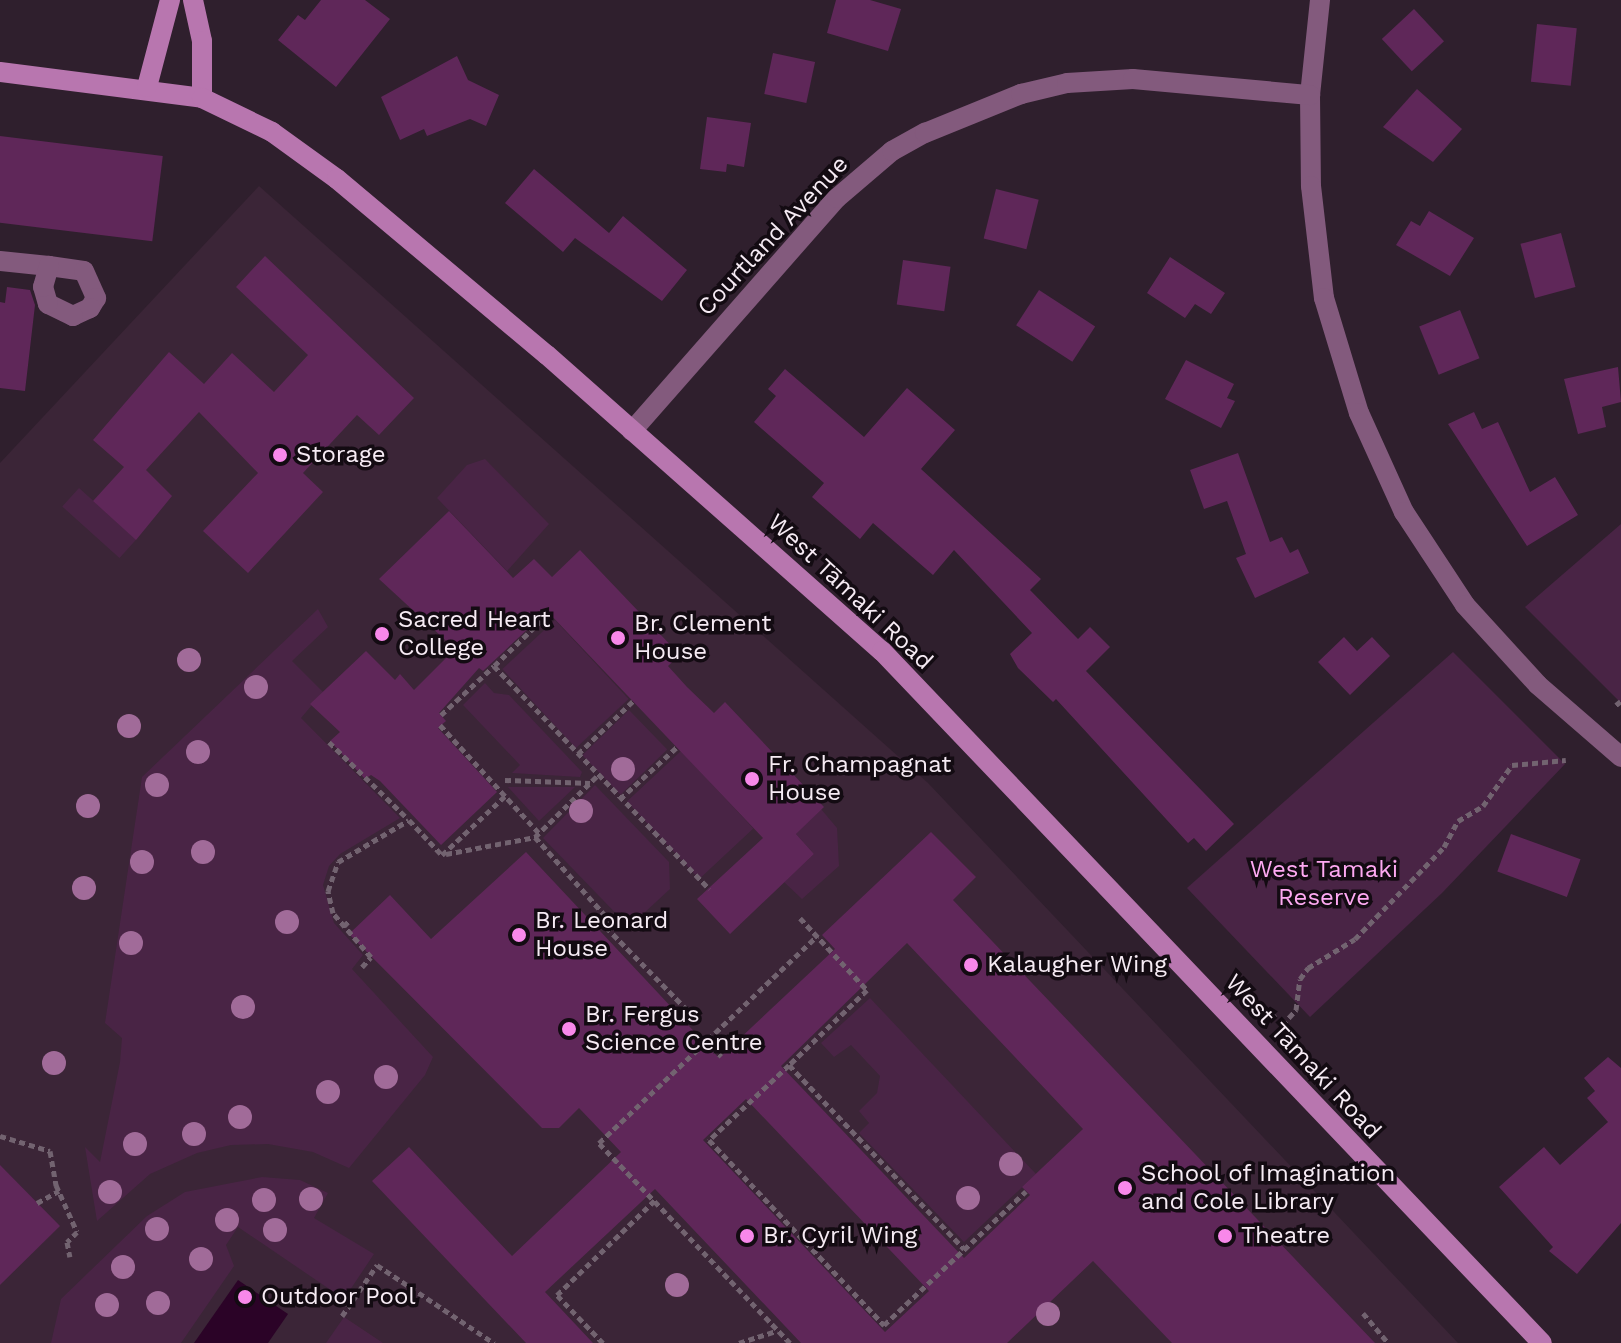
<!DOCTYPE html>
<meta charset="utf-8">
<style>
body{margin:0}
#map{position:relative;width:1621px;height:1343px;overflow:hidden;background:#2f1f2d;font-family:"Work Sans",sans-serif}
div>[style]{position:absolute}
.built>*{inset:0;background:#3b2537}
.green>*{inset:0;background:#492445;transform-origin:0 0}
.water>*{inset:0;background:#2b0327}
.building>*{inset:0;background:#5f2759;transform-origin:0 0}
.path>*{height:5px;margin-top:-2.5px;transform-origin:0;background:repeating-linear-gradient(90deg,#726370 0 6px,transparent 0 10px)}
.street>*{height:20px;margin:-10px;padding:0 10px;transform-origin:10px;border-radius:10px;background:#835a7d}
.secondary>*{height:20px;margin:-10px;padding:0 10px;transform-origin:10px;border-radius:10px;background:#b876af}
.trees>*{width:24px;height:24px;margin:-12px;border-radius:50%;background:#a16b99}
.dots>*{width:22px;height:22px;translate:-50% -50%;box-sizing:border-box;border:4px solid #130b12;border-radius:50%}
span{translate:-50% -50%;white-space:nowrap;text-align:center;line-height:1.15;-webkit-text-stroke:7px #130b12;paint-order:stroke}
.street-label{font-size:24px;color:#f6ebf4}
.poi-label{font-size:24px;color:#f6ebf4}
.left{translate:0 -50%;text-align:left}
.park-label{font-size:24px;color:#fea9f2}
</style>
<div id="map">
<div class="built">
<i style="clip-path:polygon(259px 186px,928px 783px,1458px 1343px,0 1343px,0 463px)"></i>
</div>
<div class="green">
<i style="clip-path:polygon(485px 459px,549px 524px,507px 571px,437px 498px,467px 465px)"></i>
<i style="left:79px;top:488px;width:77px;height:25px;rotate:42deg"></i>
<i style="clip-path:polygon(1621px 524px,1621px 703px,1525px 607px)"></i>
<i style="clip-path:polygon(318px 609px,328px 627px,292px 661px,323px 692px,301px 718px,400px 818px,340px 854px,329px 866px,323px 885px,334px 923px,363px 955px,352px 969px,433px 1057px,425px 1075px,349px 1168px,313px 1152px,268px 1144px,231px 1145px,197px 1153px,150px 1174px,97px 1221px,85px 1147px,100px 1162px,120px 1062px,122px 1038px,105px 1023px,142px 777px)"></i>
<i style="left:555px;top:620px;width:108px;height:72px;rotate:47deg"></i>
<i style="clip-path:polygon(1453px 652px,1565px 764px,1442px 893px,1310px 1017px,1187px 888px)"></i>
<i style="clip-path:polygon(485px 683px,494px 693px,509px 695px,582px 772px,580px 777px,512px 773px,520px 765px,463px 705px)"></i>
<i style="left:629px;top:710px;width:55px;height:65px;rotate:46deg"></i>
<i style="left:681px;top:751px;width:106px;height:74px;rotate:47deg"></i>
<i style="clip-path:polygon(595px 785px,669px 862px,670px 889px,629px 927px,543px 838px)"></i>
<i style="clip-path:polygon(508px 787px,575px 787px,539px 821px)"></i>
<i style="clip-path:polygon(821px 809px,837px 828px,839px 866px,802px 899px,784px 882px,814px 854px,796px 834px)"></i>
<i style="clip-path:polygon(870px 998px,1036px 1174px,964px 1242px,859px 1133px,869px 1123px,859px 1111px,877px 1093px,880px 1076px,851px 1045px,834px 1057px,821px 1043px)"></i>
<i style="clip-path:polygon(262px 1177px,300px 1180px,328px 1193px,314px 1218px,374px 1254px,344px 1299px,238px 1227px,226px 1245px,234px 1266px,181px 1343px,51px 1343px,61px 1299px,147px 1216px,185px 1192px)"></i>
<i style="clip-path:polygon(344px 1317px,383px 1343px,326px 1343px)"></i>
</div>
<div class="water">
<i style="clip-path:polygon(238px 1280px,288px 1314px,268px 1343px,194px 1343px)"></i>
</div>
<div class="building">
<i style="clip-path:polygon(321px 0,365px 0,390px 19px,336px 87px,278px 40px,298px 15px,305px 20px)"></i>
<i style="clip-path:polygon(836px 0,870px 0,901px 9px,888px 51px,827px 33px)"></i>
<i style="left:1414px;top:9px;width:44px;height:44px;rotate:47deg"></i>
<i style="left:1537px;top:24px;width:40px;height:58px;rotate:6deg"></i>
<i style="left:773px;top:53px;width:43px;height:42px;rotate:12deg"></i>
<i style="clip-path:polygon(457px 56px,468px 80px,499px 95px,486px 126px,470px 119px,427px 136px,424px 129px,400px 140px,381px 97px)"></i>
<i style="clip-path:polygon(1417px 89px,1462px 129px,1433px 162px,1383px 127px)"></i>
<i style="clip-path:polygon(707px 117px,751px 123px,744px 167px,727px 164px,726px 172px,700px 169px)"></i>
<i style="left:0;top:136px;width:164px;height:86px;rotate:7deg"></i>
<i style="clip-path:polygon(534px 169px,609px 233px,623px 216px,687px 270px,662px 301px,575px 238px,563px 252px,505px 203px)"></i>
<i style="left:996px;top:189px;width:44px;height:51px;rotate:14deg"></i>
<i style="clip-path:polygon(1429px 211px,1474px 238px,1450px 276px,1396px 245px,1411px 221px,1420px 226px)"></i>
<i style="left:1561px;top:233px;width:56px;height:42px;rotate:75deg"></i>
<i style="clip-path:polygon(265px 256px,414px 398px,379px 435px,357px 415px,303px 473px,323px 492px,248px 573px,203px 531px,258px 473px,199px 412px,146px 470px,172px 496px,136px 540px,93px 501px,124px 467px,93px 440px,169px 352px,204px 384px,232px 353px,274px 392px,308px 355px,236px 287px)"></i>
<i style="clip-path:polygon(1170px 257px,1225px 293px,1211px 314px,1195px 304px,1185px 318px,1147px 293px)"></i>
<i style="left:903px;top:260px;width:48px;height:45px;rotate:8deg"></i>
<i style="clip-path:polygon(7px 287px,30px 290px,35px 305px,25px 391px,0 388px,0 302px,5px 303px)"></i>
<i style="left:1039px;top:290px;width:67px;height:42px;rotate:33deg"></i>
<i style="left:1460px;top:310px;width:52px;height:44px;rotate:68deg"></i>
<i style="clip-path:polygon(1186px 360px,1234px 384px,1227px 398px,1235px 401px,1221px 428px,1165px 399px)"></i>
<i style="clip-path:polygon(1618px 367px,1621px 402px,1602px 407px,1606px 427px,1578px 434px,1564px 379px)"></i>
<i style="clip-path:polygon(785px 369px,864px 437px,907px 388px,955px 430px,921px 469px,1041px 579px,1030px 590px,1078px 639px,1090px 627px,1110px 647px,1086px 671px,1234px 824px,1206px 851px,1194px 838px,1188px 843px,1056px 699px,1053px 702px,1018px 668px,1010px 654px,1032px 633px,954px 550px,933px 575px,873px 523px,860px 539px,812px 497px,824px 483px,754px 422px,776px 396px,768px 389px)"></i>
<i style="clip-path:polygon(1474px 412px,1482px 429px,1498px 422px,1530px 492px,1555px 477px,1578px 515px,1527px 546px,1448px 424px)"></i>
<i style="clip-path:polygon(1238px 453px,1270px 542px,1282px 537px,1290px 553px,1298px 549px,1309px 573px,1255px 598px,1236px 558px,1246px 554px,1227px 501px,1204px 509px,1190px 470px)"></i>
<i style="clip-path:polygon(449px 511px,513px 578px,534px 559px,552px 577px,580px 550px,680px 655px,668px 666px,687px 687px,714px 713px,725px 702px,824px 807px,796px 834px,814px 854px,730px 934px,697px 899px,763px 838px,547px 611px,483px 671px,479px 668px,439px 713px,446px 721px,438px 728px,497px 792px,441px 845px,380px 781px,371px 775px,365px 779px,330px 741px,340px 732px,310px 704px,366px 651px,395px 680px,400px 674px,414px 690px,455px 649px,379px 579px)"></i>
<i style="clip-path:polygon(1344px 637px,1357px 651px,1372px 637px,1390px 656px,1350px 695px,1318px 662px)"></i>
<i style="clip-path:polygon(evenodd,931px 832px,976px 877px,953px 900px,1375px 1343px,1172px 1343px,1093px 1261px,1007px 1343px,801px 1343px,655px 1189px,545px 1292px,593px 1343px,526px 1343px,372px 1181px,409px 1147px,512px 1256px,621px 1152px,579px 1108px,559px 1128px,542px 1128px,349px 934px,390px 895px,431px 939px,526px 852px,719px 1058px,835px 949px,822px 935px,931px 832px,907px 943px,1083px 1129px,1022px 1187px,1030px 1195px,964px 1258px,781px 1066px,907px 943px,931px 832px,746px 1099px,929px 1291px,885px 1332px,703px 1140px,746px 1099px)"></i>
<i style="left:1511px;top:834px;width:74px;height:40px;rotate:20deg"></i>
<i style="clip-path:polygon(1608px 1057px,1621px 1068px,1621px 1223px,1577px 1274px,1549px 1251px,1553px 1247px,1499px 1187px,1544px 1147px,1560px 1165px,1608px 1122px,1587px 1098px,1595px 1091px,1584px 1078px)"></i>
<i style="clip-path:polygon(0 1165px,60px 1226px,0 1285px)"></i>
</div>
<div class="path">
<i style="left:549px;top:613px;width:76px;rotate:136.1deg"></i>
<i style="left:494px;top:666px;width:310px;rotate:46deg"></i>
<i style="left:1616px;top:705px;width:6px;rotate:-39deg"></i>
<i style="left:441px;top:715px;width:72px;rotate:-42.8deg"></i>
<i style="left:440px;top:725px;width:147px;rotate:47.5deg"></i>
<i style="left:329px;top:742px;width:110px;rotate:44.3deg"></i>
<i style="left:578px;top:754px;width:76px;rotate:-43.9deg"></i>
<i style="left:505px;top:780px;width:85px;rotate:2deg"></i>
<i style="left:620px;top:799px;width:77px;rotate:-42.4deg"></i>
<i style="left:535px;top:837px;width:114px;rotate:48.2deg"></i>
<i style="left:611px;top:922px;width:7px;rotate:135deg"></i>
<i style="left:606px;top:927px;width:127px;rotate:45.6deg"></i>
<i style="left:446px;top:854px;width:91px;rotate:-10.8deg"></i>
<i style="left:535px;top:837px;width:88px;rotate:-44.5deg"></i>
<i style="left:800px;top:918px;width:98px;rotate:47.1deg"></i>
<i style="left:867px;top:990px;width:108px;rotate:136.1deg"></i>
<i style="left:789px;top:1065px;width:254px;rotate:46.4deg"></i>
<i style="left:344px;top:926px;width:8px;rotate:-45deg"></i>
<i style="left:362px;top:967px;width:13px;rotate:-48deg"></i>
<i style="left:371px;top:957px;width:58px;rotate:-130.8deg"></i>
<i style="left:333px;top:913px;width:23px;rotate:-103deg"></i>
<i style="left:328px;top:891px;width:31px;rotate:-71deg"></i>
<i style="left:338px;top:862px;width:82px;rotate:-30.6deg"></i>
<i style="left:409px;top:820px;width:48px;rotate:46.7deg"></i>
<i style="left:442px;top:855px;width:86px;rotate:-43.1deg"></i>
<i style="left:1271px;top:1013px;width:16px;rotate:47deg"></i>
<i style="left:1282px;top:1025px;width:21px;rotate:-47deg"></i>
<i style="left:1296px;top:1010px;width:31px;rotate:-83deg"></i>
<i style="left:1300px;top:979px;width:14px;rotate:-54deg"></i>
<i style="left:1308px;top:968px;width:55px;rotate:-31.7deg"></i>
<i style="left:1355px;top:939px;width:128px;rotate:-45.9deg"></i>
<i style="left:1444px;top:847px;width:30px;rotate:-62deg"></i>
<i style="left:1458px;top:821px;width:29px;rotate:-31deg"></i>
<i style="left:1483px;top:806px;width:50px;rotate:-54.7deg"></i>
<i style="left:1512px;top:765px;width:54px;rotate:-5.3deg"></i>
<i style="left:705px;top:1040px;width:23px;rotate:45deg"></i>
<i style="left:789px;top:1065px;width:110px;rotate:136.8deg"></i>
<i style="left:709px;top:1140px;width:255px;rotate:46.6deg"></i>
<i style="left:884px;top:1325px;width:195px;rotate:-43.3deg"></i>
<i style="left:0;top:1136px;width:52px;rotate:16.7deg"></i>
<i style="left:50px;top:1151px;width:35px;rotate:80deg"></i>
<i style="left:56px;top:1185px;width:51px;rotate:65.9deg"></i>
<i style="left:77px;top:1232px;width:14px;rotate:135deg"></i>
<i style="left:67px;top:1242px;width:15px;rotate:79deg"></i>
<i style="left:37px;top:1203px;width:25px;rotate:-29deg"></i>
<i style="left:1363px;top:1313px;width:39px;rotate:50deg"></i>
<i style="left:342px;top:1316px;width:62px;rotate:-55.5deg"></i>
<i style="left:377px;top:1265px;width:141px;rotate:33.7deg"></i>
<i style="left:603px;top:1343px;width:66px;rotate:-133.8deg"></i>
<i style="left:557px;top:1295px;width:136px;rotate:-44.1deg"></i>
<i style="left:739px;top:1343px;width:40px;rotate:-18deg"></i>
<i style="left:790px;top:1343px;width:277px;rotate:-133.7deg"></i>
<i style="left:599px;top:1143px;width:301px;rotate:-43.5deg"></i>
</div>
<div class="street">
<i style="left:1320px;top:0;width:96px;rotate:96deg"></i>
<i style="left:1310px;top:95px;width:91px;rotate:89.4deg"></i>
<i style="left:1311px;top:186px;width:113px;rotate:83.4deg"></i>
<i style="left:1324px;top:298px;width:120px;rotate:73.1deg"></i>
<i style="left:1359px;top:413px;width:109px;rotate:65.6deg"></i>
<i style="left:1404px;top:512px;width:111px;rotate:56.7deg"></i>
<i style="left:1465px;top:605px;width:108px;rotate:47.6deg"></i>
<i style="left:1538px;top:685px;width:110px;rotate:40.9deg"></i>
<i style="left:0;top:261px;width:49px;rotate:5.8deg"></i>
<i style="left:49px;top:266px;width:35px;rotate:8deg"></i>
<i style="left:84px;top:271px;width:30px;rotate:66deg"></i>
<i style="left:96px;top:298px;width:12px;rotate:121deg"></i>
<i style="left:90px;top:308px;width:19px;rotate:155deg"></i>
<i style="left:73px;top:316px;width:28px;rotate:-154deg"></i>
<i style="left:48px;top:304px;width:18px;rotate:-106deg"></i>
<i style="left:43px;top:287px;width:22px;rotate:-74deg"></i>
<i style="left:632px;top:431px;width:310px;rotate:-48.7deg"></i>
<i style="left:837px;top:198px;width:72px;rotate:-40.5deg"></i>
<i style="left:892px;top:151px;width:38px;rotate:-29deg"></i>
<i style="left:925px;top:133px;width:104px;rotate:-22.1deg"></i>
<i style="left:1021px;top:94px;width:47px;rotate:-13.4deg"></i>
<i style="left:1067px;top:83px;width:66px;rotate:-3.5deg"></i>
<i style="left:1133px;top:79px;width:178px;rotate:5.2deg"></i>
</div>
<div class="secondary">
<i style="left:193px;top:0;width:42px;rotate:77.6deg"></i>
<i style="left:202px;top:41px;width:57px;rotate:90deg"></i>
<i style="left:0;top:72px;width:204px;rotate:7.3deg"></i>
<i style="left:202px;top:98px;width:78px;rotate:25.9deg"></i>
<i style="left:272px;top:132px;width:80px;rotate:35.9deg"></i>
<i style="left:337px;top:179px;width:274px;rotate:40deg"></i>
<i style="left:547px;top:355px;width:447px;rotate:41.5deg"></i>
<i style="left:882px;top:651px;width:956px;rotate:46.36deg"></i>
<i style="left:147px;top:87px;width:90px;rotate:-75.2deg"></i>
</div>
<div class="trees">
<i style="left:189px;top:660px"></i>
<i style="left:256px;top:687px"></i>
<i style="left:129px;top:726px"></i>
<i style="left:198px;top:752px"></i>
<i style="left:623px;top:769px"></i>
<i style="left:157px;top:785px"></i>
<i style="left:88px;top:806px"></i>
<i style="left:581px;top:811px"></i>
<i style="left:203px;top:852px"></i>
<i style="left:142px;top:862px"></i>
<i style="left:84px;top:888px"></i>
<i style="left:287px;top:922px"></i>
<i style="left:131px;top:943px"></i>
<i style="left:243px;top:1007px"></i>
<i style="left:54px;top:1063px"></i>
<i style="left:386px;top:1077px"></i>
<i style="left:328px;top:1092px"></i>
<i style="left:240px;top:1117px"></i>
<i style="left:194px;top:1134px"></i>
<i style="left:135px;top:1144px"></i>
<i style="left:1011px;top:1164px"></i>
<i style="left:110px;top:1192px"></i>
<i style="left:968px;top:1198px"></i>
<i style="left:311px;top:1199px"></i>
<i style="left:264px;top:1200px"></i>
<i style="left:227px;top:1220px"></i>
<i style="left:157px;top:1229px"></i>
<i style="left:275px;top:1230px"></i>
<i style="left:201px;top:1259px"></i>
<i style="left:123px;top:1267px"></i>
<i style="left:677px;top:1285px"></i>
<i style="left:158px;top:1303px"></i>
<i style="left:107px;top:1305px"></i>
<i style="left:1048px;top:1314px"></i>
</div>
<div class="dots">
<i style="left:280px;top:455px;background:#f888ea"></i>
<i style="left:382px;top:634px;background:#f888ea"></i>
<i style="left:618px;top:638px;background:#f888ea"></i>
<i style="left:752px;top:779px;background:#f888ea"></i>
<i style="left:519px;top:935px;background:#f888ea"></i>
<i style="left:971px;top:965px;background:#f888ea"></i>
<i style="left:569px;top:1029px;background:#f888ea"></i>
<i style="left:1125px;top:1188px;background:#f888ea"></i>
<i style="left:747px;top:1236px;background:#f888ea"></i>
<i style="left:1225px;top:1236px;background:#f888ea"></i>
<i style="left:245px;top:1297px;background:#f888ea"></i>
</div>
<div class="street-label">
<span style="left:773px;top:236px;rotate:-47deg">Courtland Avenue</span>
<span style="left:850px;top:592px;rotate:43deg">West Tāmaki Road</span>
<span style="left:1303px;top:1057px;rotate:47deg">West Tāmaki Road</span>
</div>
<div class="poi-label">
<span class="left" style="left:296px;top:455px">Storage</span>
<span class="left" style="left:398px;top:634px">Sacred Heart<br>College</span>
<span class="left" style="left:634px;top:638px">Br. Clement<br>House</span>
<span class="left" style="left:768px;top:779px">Fr. Champagnat<br>House</span>
<span class="left" style="left:535px;top:935px">Br. Leonard<br>House</span>
<span class="left" style="left:987px;top:965px">Kalaugher Wing</span>
<span class="left" style="left:585px;top:1029px">Br. Fergus<br>Science Centre</span>
<span class="left" style="left:1141px;top:1188px">School of Imagination<br>and Cole Library</span>
<span class="left" style="left:763px;top:1236px">Br. Cyril Wing</span>
<span class="left" style="left:1241px;top:1236px">Theatre</span>
<span class="left" style="left:261px;top:1297px">Outdoor Pool</span>
</div>
<div class="park-label">
<span style="left:1324px;top:884px">West Tamaki<br>Reserve</span>
</div>
</div>
